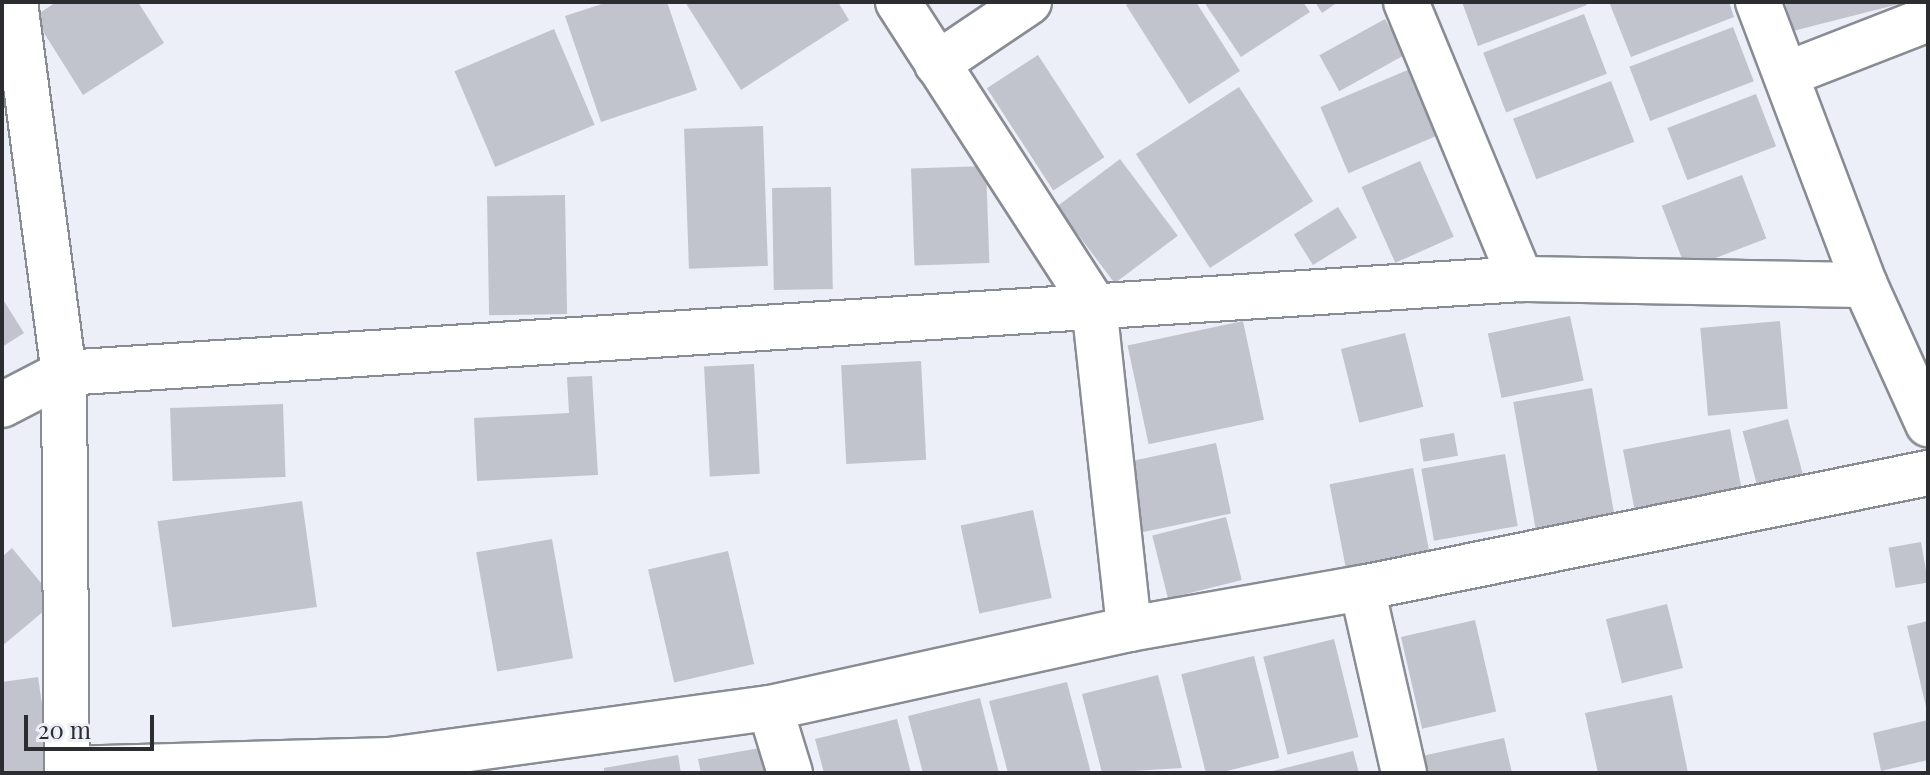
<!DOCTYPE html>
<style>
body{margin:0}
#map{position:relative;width:1930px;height:775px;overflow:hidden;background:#eceff7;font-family:"Playfair Display",serif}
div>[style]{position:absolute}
.building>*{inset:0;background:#c1c4cc;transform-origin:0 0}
.roads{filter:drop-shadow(2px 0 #888c93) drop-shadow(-2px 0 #888c93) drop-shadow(0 2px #888c93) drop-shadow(0 -2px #888c93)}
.minor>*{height:44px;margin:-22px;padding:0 22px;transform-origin:22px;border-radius:22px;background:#fff}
span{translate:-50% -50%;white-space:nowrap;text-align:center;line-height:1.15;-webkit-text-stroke:6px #eceff7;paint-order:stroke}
.frame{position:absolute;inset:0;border:4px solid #2c2d30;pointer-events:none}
.scale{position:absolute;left:24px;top:715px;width:130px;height:36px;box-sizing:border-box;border:4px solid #2c2d30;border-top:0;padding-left:10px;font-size:24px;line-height:28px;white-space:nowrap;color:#2c2d30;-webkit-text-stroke:6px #eceff7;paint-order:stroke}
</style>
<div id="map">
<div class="building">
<i style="clip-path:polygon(56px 2px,138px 2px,164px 43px,83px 95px,34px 17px)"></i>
<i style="clip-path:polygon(608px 2px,667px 2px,697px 90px,601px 122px,565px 16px)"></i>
<i style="clip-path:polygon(685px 2px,838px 2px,849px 20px,741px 90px)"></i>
<i style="clip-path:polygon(1131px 2px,1196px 2px,1240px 71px,1189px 104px,1126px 5px)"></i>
<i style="clip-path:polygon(1204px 2px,1303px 2px,1310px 12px,1241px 57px)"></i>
<i style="clip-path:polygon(1315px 2px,1338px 2px,1322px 13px)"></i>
<i style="clip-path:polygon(1462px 2px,1585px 2px,1587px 5px,1478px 46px)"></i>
<i style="clip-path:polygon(1609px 2px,1729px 2px,1734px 17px,1631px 57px)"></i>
<i style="clip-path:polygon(1785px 2px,1903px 2px,1903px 3px,1793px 31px)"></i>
<i style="left:1584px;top:14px;width:64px;height:108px;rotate:69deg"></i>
<i style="left:1385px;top:19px;width:41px;height:75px;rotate:61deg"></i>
<i style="left:1733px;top:27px;width:58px;height:111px;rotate:69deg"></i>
<i style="left:554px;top:29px;width:104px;height:108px;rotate:67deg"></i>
<i style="left:1038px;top:55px;width:122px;height:61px;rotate:57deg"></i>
<i style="left:1417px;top:66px;width:72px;height:105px;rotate:67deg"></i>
<i style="left:1611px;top:81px;width:65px;height:105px;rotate:69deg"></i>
<i style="left:1239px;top:87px;width:136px;height:123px;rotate:57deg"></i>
<i style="left:1756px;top:94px;width:56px;height:95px;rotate:69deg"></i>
<i style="left:763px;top:126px;width:140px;height:79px;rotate:88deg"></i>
<i style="left:1120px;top:159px;width:96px;height:79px;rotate:53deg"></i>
<i style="left:1420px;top:161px;width:83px;height:64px;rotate:66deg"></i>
<i style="left:986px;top:166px;width:97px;height:75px;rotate:88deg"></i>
<i style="left:1742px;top:175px;width:68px;height:86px;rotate:69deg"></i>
<i style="left:831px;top:187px;width:102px;height:59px;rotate:89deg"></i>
<i style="left:565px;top:195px;width:119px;height:78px;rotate:89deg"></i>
<i style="left:1338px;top:207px;width:36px;height:52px;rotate:58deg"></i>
<i style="clip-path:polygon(2px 298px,24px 333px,2px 347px)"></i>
<i style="left:1570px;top:316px;width:66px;height:84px;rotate:78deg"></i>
<i style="left:1243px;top:321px;width:101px;height:118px;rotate:78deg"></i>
<i style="left:1780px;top:321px;width:88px;height:80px;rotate:85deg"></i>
<i style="left:1405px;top:333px;width:76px;height:66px;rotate:76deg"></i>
<i style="left:921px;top:361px;width:99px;height:80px;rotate:87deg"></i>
<i style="left:754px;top:364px;width:110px;height:50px;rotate:87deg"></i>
<i style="clip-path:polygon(592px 376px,598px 475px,477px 481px,474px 418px,569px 413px,567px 377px)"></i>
<i style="left:1592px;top:388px;width:140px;height:80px;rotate:80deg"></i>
<i style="left:283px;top:404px;width:73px;height:113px;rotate:88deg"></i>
<i style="left:1788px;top:419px;width:70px;height:47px;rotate:75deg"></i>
<i style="left:1730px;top:429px;width:68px;height:109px;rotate:79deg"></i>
<i style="left:1454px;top:433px;width:23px;height:35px;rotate:80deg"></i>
<i style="left:1216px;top:443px;width:72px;height:98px;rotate:78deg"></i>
<i style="left:1505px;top:454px;width:73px;height:85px;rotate:80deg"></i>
<i style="left:1413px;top:468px;width:93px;height:85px;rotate:79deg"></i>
<i style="left:302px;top:501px;width:107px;height:146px;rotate:82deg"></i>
<i style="left:1033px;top:510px;width:90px;height:74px;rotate:78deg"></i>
<i style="left:1226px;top:517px;width:65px;height:76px;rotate:76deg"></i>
<i style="left:552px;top:539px;width:121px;height:77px;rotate:80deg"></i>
<i style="left:1921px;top:542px;width:41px;height:33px;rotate:80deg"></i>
<i style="clip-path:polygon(12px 548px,56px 601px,2px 646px,2px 557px)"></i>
<i style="left:728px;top:551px;width:116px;height:82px;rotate:77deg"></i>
<i style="left:1667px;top:604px;width:66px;height:63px;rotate:76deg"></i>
<i style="left:1475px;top:620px;width:94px;height:76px;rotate:77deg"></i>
<i style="clip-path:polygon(1928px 621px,1928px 710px,1927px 711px,1907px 626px)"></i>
<i style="left:1334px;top:639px;width:101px;height:73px;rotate:76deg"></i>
<i style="left:1254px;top:656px;width:105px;height:75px;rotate:76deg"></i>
<i style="clip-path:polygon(1158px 675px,1182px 768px,1102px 773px,1082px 694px)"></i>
<i style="clip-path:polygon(38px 677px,52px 773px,4px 773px,2px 682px)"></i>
<i style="clip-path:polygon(1067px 682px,1091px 773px,1008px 773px,989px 701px)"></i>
<i style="clip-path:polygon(1672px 695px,1688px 773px,1598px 773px,1585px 713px)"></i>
<i style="clip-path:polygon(980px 698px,999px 773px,923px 773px,908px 716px)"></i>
<i style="clip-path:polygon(897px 719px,911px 773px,824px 773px,815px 739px)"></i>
<i style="clip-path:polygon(1928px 720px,1928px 760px,1881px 771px,1873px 733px)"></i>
<i style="clip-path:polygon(1504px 738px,1512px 773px,1416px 773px,1413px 758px)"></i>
<i style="clip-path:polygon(765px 747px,770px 773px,701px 773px,698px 759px)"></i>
<i style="clip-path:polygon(1353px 751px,1359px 773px,1269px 773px,1269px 772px)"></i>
<i style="clip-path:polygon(678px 755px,681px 773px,604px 773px,604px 768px)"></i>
</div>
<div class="roads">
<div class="minor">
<i style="left:15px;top:2px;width:374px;rotate:82.5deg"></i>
<i style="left:64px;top:373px;width:1460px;rotate:-3.69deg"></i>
<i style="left:1521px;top:279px;width:344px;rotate:1deg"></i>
<i style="left:898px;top:2px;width:361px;rotate:57.1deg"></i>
<i style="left:1094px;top:305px;width:326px;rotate:83.8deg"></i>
<i style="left:1406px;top:2px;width:300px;rotate:67.5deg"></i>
<i style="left:1758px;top:2px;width:303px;rotate:69.3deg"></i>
<i style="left:1865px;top:285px;width:153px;rotate:65.6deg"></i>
<i style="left:937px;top:64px;width:111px;rotate:-34deg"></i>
<i style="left:1787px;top:74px;width:151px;rotate:-21.3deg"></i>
<i style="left:2px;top:405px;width:70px;rotate:-27.3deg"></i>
<i style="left:64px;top:373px;width:400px;rotate:89.6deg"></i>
<i style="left:1362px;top:588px;width:190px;rotate:77.2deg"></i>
<i style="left:389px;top:760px;width:385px;rotate:-7.8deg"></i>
<i style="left:67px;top:769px;width:322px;rotate:-1.6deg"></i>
<i style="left:389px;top:760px;width:13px;rotate:81deg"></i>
<i style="left:790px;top:773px;width:68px;rotate:-107.1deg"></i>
<i style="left:770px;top:708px;width:368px;rotate:-12.4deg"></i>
<i style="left:1129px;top:629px;width:237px;rotate:-10deg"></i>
<i style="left:1362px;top:588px;width:578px;rotate:-11.49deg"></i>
</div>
</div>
<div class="frame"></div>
<div class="scale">20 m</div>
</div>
